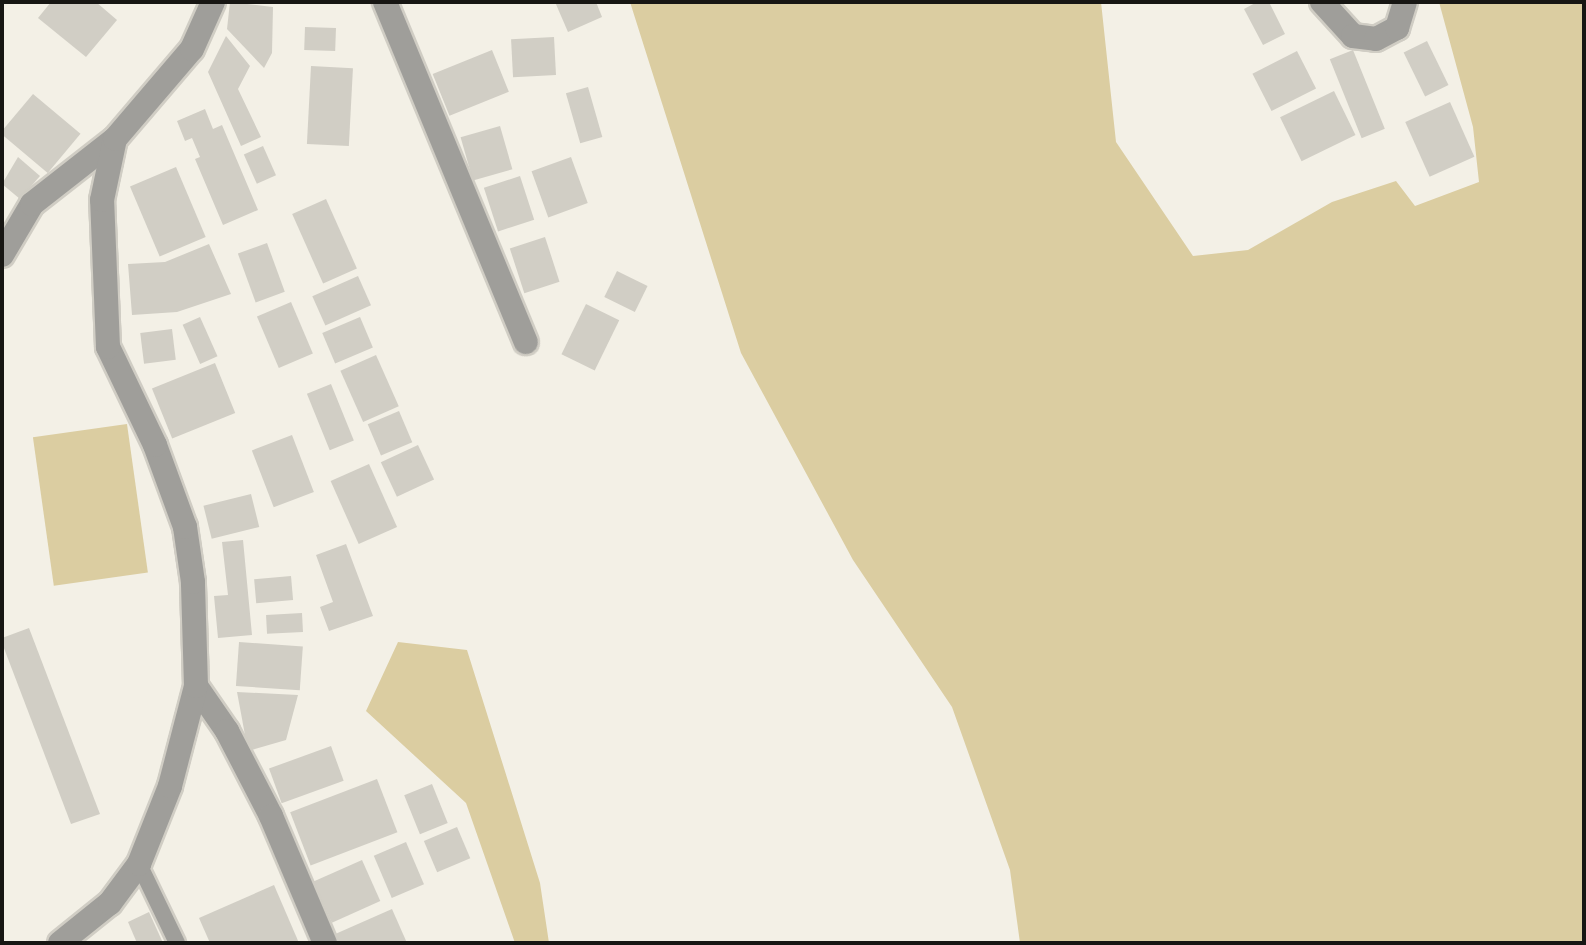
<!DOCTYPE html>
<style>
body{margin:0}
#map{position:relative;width:1586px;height:945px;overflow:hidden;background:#f3f0e6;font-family:Manrope,sans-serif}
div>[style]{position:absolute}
.green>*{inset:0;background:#dbcda1;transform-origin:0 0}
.building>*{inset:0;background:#d1cec5;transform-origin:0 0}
.roads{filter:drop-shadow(2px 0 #d0cdc4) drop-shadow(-2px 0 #d0cdc4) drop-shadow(0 2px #d0cdc4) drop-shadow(0 -2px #d0cdc4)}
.lane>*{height:16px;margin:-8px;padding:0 8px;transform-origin:8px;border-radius:8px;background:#9f9e9a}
.street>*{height:24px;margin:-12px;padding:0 12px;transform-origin:12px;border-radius:12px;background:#9f9e9a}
span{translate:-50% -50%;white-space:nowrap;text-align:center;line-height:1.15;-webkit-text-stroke:6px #fffdf9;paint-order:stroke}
.frame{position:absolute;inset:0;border:4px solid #171613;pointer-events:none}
</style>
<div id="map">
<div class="green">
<i style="clip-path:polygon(630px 2px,1101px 2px,1116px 142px,1193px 256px,1248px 250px,1332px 202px,1396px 181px,1415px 206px,1479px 182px,1473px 127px,1439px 2px,1584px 2px,1584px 943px,1020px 943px,1010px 870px,952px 707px,853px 560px,741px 353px)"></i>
<i style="left:127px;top:424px;width:150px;height:95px;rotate:82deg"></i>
<i style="clip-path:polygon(398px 642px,467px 650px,540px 883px,549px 943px,515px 943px,466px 803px,366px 711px)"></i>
</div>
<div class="building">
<i style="clip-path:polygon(51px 2px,96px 2px,117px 20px,86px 57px,38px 18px)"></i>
<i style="clip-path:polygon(230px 2px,273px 7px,272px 53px,264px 68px,227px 29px)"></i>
<i style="clip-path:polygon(555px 2px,596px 2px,602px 17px,568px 32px)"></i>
<i style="clip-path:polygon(1257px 2px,1269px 2px,1285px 34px,1263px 45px,1244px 9px)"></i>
<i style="left:305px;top:27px;width:31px;height:23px;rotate:2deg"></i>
<i style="clip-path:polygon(226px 36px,250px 66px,238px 89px,261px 137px,241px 146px,208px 72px)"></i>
<i style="left:554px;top:37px;width:38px;height:43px;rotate:87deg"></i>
<i style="left:1427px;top:41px;width:49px;height:26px;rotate:64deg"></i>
<i style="left:492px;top:50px;width:45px;height:64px;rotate:68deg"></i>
<i style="left:1353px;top:50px;width:85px;height:25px;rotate:68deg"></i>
<i style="left:1297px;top:51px;width:42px;height:50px;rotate:63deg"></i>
<i style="left:311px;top:66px;width:42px;height:78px;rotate:3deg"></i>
<i style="left:588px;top:87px;width:52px;height:23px;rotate:74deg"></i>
<i style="left:1334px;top:91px;width:49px;height:60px;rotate:64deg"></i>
<i style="left:33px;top:94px;width:62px;height:51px;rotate:40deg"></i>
<i style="left:1450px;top:102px;width:60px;height:49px;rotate:66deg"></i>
<i style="clip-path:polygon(205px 109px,213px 129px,222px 125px,258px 210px,223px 225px,195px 159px,200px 157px,192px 138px,185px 141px,177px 121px)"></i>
<i style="left:500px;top:126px;width:45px;height:41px;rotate:74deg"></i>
<i style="left:263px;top:146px;width:32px;height:21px;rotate:66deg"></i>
<i style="clip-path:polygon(18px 157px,40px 176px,20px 199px,2px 184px)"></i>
<i style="left:571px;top:157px;width:49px;height:42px;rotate:70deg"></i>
<i style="left:176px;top:167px;width:76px;height:50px;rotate:67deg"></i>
<i style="left:520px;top:176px;width:46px;height:38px;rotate:72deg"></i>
<i style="left:326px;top:199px;width:76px;height:37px;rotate:66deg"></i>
<i style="left:545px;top:237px;width:47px;height:37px;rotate:72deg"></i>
<i style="left:267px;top:243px;width:52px;height:31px;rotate:70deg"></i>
<i style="clip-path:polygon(209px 244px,231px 294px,177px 312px,132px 315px,128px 264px,165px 262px)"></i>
<i style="left:617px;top:271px;width:34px;height:29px;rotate:26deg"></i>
<i style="left:358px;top:276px;width:32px;height:50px;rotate:66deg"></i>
<i style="left:291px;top:302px;width:56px;height:37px;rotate:67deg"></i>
<i style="left:586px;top:304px;width:37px;height:56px;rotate:26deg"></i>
<i style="left:200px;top:317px;width:43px;height:19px;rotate:66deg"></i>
<i style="left:360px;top:317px;width:33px;height:41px;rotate:67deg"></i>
<i style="left:172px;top:329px;width:31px;height:32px;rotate:83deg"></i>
<i style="left:376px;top:355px;width:56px;height:39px;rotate:66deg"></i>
<i style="left:215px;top:363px;width:54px;height:68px;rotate:68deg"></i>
<i style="left:331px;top:384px;width:61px;height:26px;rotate:68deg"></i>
<i style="left:399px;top:411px;width:34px;height:34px;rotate:67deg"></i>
<i style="left:292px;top:435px;width:61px;height:43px;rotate:69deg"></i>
<i style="left:418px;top:445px;width:38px;height:41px;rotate:65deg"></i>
<i style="left:369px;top:464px;width:69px;height:42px;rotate:66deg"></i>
<i style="left:251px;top:494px;width:34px;height:49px;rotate:76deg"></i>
<i style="clip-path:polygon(243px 540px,252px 635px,218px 638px,214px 596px,228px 595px,222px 542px)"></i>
<i style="clip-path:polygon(346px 544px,373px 616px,329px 631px,320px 607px,333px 602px,316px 555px)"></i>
<i style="left:291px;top:576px;width:24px;height:37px;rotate:85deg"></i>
<i style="left:302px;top:613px;width:19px;height:36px;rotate:87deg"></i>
<i style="clip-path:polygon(29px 628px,100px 814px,71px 824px,2px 643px,2px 638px)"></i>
<i style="left:239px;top:642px;width:64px;height:44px;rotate:4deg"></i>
<i style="clip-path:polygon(237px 692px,298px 695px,286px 740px,248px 751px)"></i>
<i style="left:331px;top:746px;width:37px;height:66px;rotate:70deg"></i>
<i style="left:377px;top:779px;width:57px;height:93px;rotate:69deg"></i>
<i style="left:432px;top:784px;width:42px;height:30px;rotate:68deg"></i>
<i style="left:457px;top:827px;width:34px;height:36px;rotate:67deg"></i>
<i style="left:406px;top:842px;width:46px;height:35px;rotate:67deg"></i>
<i style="left:362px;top:860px;width:45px;height:53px;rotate:66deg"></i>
<i style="clip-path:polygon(274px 885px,299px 943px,210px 943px,199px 918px)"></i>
<i style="clip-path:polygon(392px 909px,407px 943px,336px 943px,333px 935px)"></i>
<i style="clip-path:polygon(149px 912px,163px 943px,137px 943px,128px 922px)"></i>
</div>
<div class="roads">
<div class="lane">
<i style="left:139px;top:864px;width:88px;rotate:64.3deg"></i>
</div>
<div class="street">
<i style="left:385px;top:2px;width:368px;rotate:67.5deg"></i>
<i style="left:1322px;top:2px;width:46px;rotate:47.6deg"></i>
<i style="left:1353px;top:36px;width:23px;rotate:7deg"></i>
<i style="left:1376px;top:39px;width:24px;rotate:-28deg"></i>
<i style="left:1397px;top:28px;width:27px;rotate:-73deg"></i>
<i style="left:2px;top:255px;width:59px;rotate:-59.5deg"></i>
<i style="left:32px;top:204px;width:105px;rotate:-38.1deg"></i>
<i style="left:196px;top:686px;width:55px;rotate:55.4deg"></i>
<i style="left:227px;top:731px;width:96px;rotate:62.6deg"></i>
<i style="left:271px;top:816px;width:138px;rotate:67deg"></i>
<i style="left:60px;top:943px;width:64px;rotate:-38.7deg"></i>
<i style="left:110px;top:903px;width:49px;rotate:-53.4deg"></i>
<i style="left:139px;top:864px;width:84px;rotate:-68.3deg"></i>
<i style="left:170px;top:786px;width:103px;rotate:-75.4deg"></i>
<i style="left:196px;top:686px;width:104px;rotate:-91.7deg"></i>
<i style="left:193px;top:582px;width:56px;rotate:-98.3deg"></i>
<i style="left:185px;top:527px;width:87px;rotate:-110.1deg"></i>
<i style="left:155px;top:445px;width:109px;rotate:-115.6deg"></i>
<i style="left:108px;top:347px;width:147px;rotate:-92.3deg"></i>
<i style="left:102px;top:200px;width:62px;rotate:-78deg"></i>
<i style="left:115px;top:139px;width:118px;rotate:-49.5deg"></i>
<i style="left:192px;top:49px;width:51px;rotate:-65.9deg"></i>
</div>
</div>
<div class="frame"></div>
</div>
